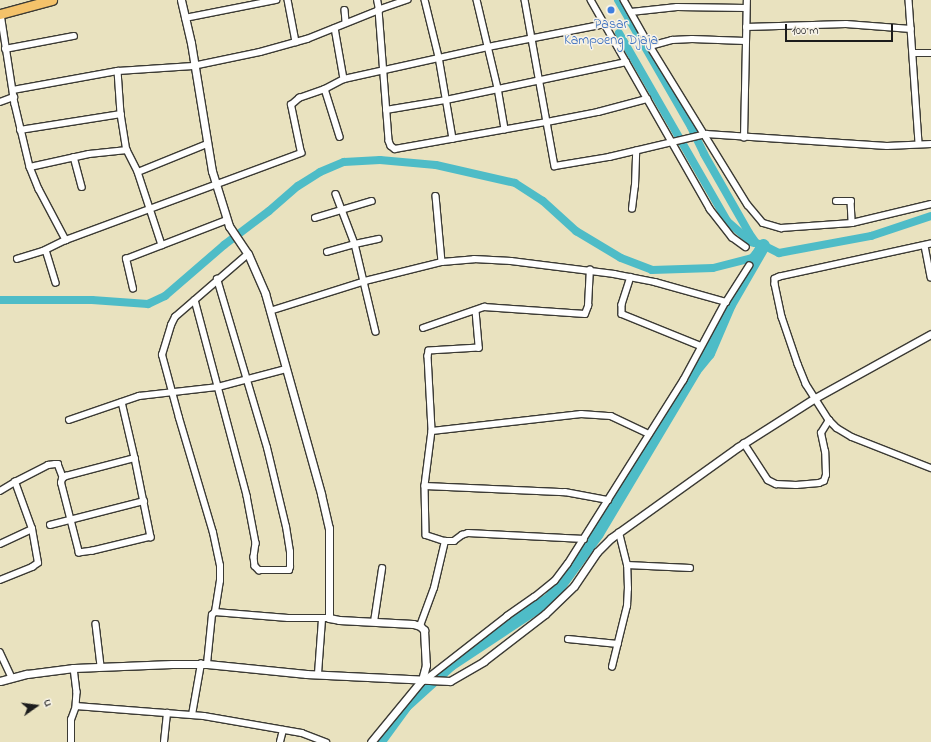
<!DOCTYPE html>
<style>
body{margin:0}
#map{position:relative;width:931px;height:742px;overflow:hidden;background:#e9e2bf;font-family:"Indie Flower",sans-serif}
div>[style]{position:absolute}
.canal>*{height:8px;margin:-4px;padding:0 4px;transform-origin:4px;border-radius:4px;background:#4ebcc7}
.river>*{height:13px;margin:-6.5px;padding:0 6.5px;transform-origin:6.5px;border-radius:6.5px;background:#4ebcc7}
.roads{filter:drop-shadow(1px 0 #3b3a34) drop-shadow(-1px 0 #3b3a34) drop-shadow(0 1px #3b3a34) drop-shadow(0 -1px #3b3a34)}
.minor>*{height:5.5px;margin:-2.75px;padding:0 2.75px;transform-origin:2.75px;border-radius:2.75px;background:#fff}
.tertiary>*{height:7px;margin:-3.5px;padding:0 3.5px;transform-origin:3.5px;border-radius:3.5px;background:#fff}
.trunk>*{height:9px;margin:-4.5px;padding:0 4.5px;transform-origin:4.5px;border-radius:4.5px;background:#f4c26a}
.dots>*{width:11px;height:11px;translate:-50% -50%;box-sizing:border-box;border:2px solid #f7f3e8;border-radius:50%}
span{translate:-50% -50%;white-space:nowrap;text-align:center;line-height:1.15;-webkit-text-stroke:3px #f7f3e8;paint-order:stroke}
.shop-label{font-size:14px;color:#366cbe}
.north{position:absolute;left:16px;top:686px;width:40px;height:40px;-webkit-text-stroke:3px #f7f3e8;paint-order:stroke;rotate:76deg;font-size:11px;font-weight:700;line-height:16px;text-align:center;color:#1c1c1c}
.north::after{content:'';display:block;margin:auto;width:14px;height:18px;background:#1c1c1c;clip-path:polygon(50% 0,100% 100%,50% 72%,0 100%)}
.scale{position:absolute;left:785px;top:24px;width:108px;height:18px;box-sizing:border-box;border:2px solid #1c1c1c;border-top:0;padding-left:5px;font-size:12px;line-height:14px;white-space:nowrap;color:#1c1c1c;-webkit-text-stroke:3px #f7f3e8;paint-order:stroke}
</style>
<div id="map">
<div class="canal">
<i style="left:618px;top:0;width:146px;rotate:60.1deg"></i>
<i style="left:691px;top:127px;width:30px;rotate:64deg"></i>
<i style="left:704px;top:154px;width:91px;rotate:60.3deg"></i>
<i style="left:749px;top:233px;width:12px;rotate:55deg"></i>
<i style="left:756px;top:243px;width:7px;rotate:16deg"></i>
<i style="left:619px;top:33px;width:217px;rotate:60.1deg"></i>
<i style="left:727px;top:221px;width:32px;rotate:41deg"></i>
<i style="left:751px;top:242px;width:3px;rotate:18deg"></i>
<i style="left:0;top:300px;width:92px"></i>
<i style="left:92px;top:300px;width:56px;rotate:4.1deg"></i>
<i style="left:148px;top:304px;width:19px;rotate:-25deg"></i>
<i style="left:165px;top:296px;width:78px;rotate:-40.8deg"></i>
<i style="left:224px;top:245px;width:56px;rotate:-37.1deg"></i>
<i style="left:269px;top:211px;width:38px;rotate:-41deg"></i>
<i style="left:298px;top:186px;width:26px;rotate:-32deg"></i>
<i style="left:320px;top:172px;width:26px;rotate:-23deg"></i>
<i style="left:344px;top:162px;width:36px;rotate:-3deg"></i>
<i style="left:380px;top:160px;width:56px;rotate:5.1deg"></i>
<i style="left:436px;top:165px;width:81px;rotate:12.8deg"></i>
<i style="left:515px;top:183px;width:33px;rotate:33deg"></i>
<i style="left:543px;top:201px;width:45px;rotate:42.3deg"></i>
<i style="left:576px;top:231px;width:52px;rotate:31deg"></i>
<i style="left:621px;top:258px;width:33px;rotate:21deg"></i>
<i style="left:652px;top:270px;width:61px;rotate:-1.9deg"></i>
<i style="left:713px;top:268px;width:40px;rotate:-14.4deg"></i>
<i style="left:752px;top:258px;width:17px;rotate:-50deg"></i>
<i style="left:763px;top:245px;width:18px;rotate:27deg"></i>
<i style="left:779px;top:253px;width:94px;rotate:-10.5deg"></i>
<i style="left:871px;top:236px;width:63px;rotate:-18.4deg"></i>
</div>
<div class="river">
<i style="left:378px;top:742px;width:46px;rotate:-53.9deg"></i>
<i style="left:405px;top:705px;width:61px;rotate:-42.3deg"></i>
<i style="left:450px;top:664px;width:120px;rotate:-33.4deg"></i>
<i style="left:550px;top:598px;width:80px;rotate:-54.1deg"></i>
<i style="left:597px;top:533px;width:190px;rotate:-59.2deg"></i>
<i style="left:694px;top:370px;width:22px;rotate:-51deg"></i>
<i style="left:708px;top:353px;width:53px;rotate:-66.8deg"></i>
<i style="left:729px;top:304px;width:68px;rotate:-60deg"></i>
</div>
<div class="roads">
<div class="minor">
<i style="left:288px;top:0;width:43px;rotate:79.2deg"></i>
<i style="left:408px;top:0;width:31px;rotate:161deg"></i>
<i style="left:379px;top:10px;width:131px;rotate:85.6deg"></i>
<i style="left:389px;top:141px;width:5px;rotate:68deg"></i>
<i style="left:391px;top:146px;width:5px;rotate:37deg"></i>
<i style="left:395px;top:149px;width:154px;rotate:-10.1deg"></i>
<i style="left:547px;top:122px;width:52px;rotate:-11.1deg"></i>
<i style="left:598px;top:112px;width:51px;rotate:-14.9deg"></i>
<i style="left:425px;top:0;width:59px;rotate:76.2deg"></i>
<i style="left:439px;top:57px;width:83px;rotate:80.3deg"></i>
<i style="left:477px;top:0;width:90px;rotate:76.6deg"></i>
<i style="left:498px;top:88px;width:42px;rotate:80.3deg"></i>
<i style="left:525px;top:0;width:169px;rotate:79.8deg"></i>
<i style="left:555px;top:166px;width:55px;rotate:-9.5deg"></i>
<i style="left:609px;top:157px;width:100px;rotate:-13.3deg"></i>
<i style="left:706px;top:134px;width:181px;rotate:3.8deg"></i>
<i style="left:887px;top:146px;width:44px;rotate:-2.6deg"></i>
<i style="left:591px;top:0;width:241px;rotate:60.3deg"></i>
<i style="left:710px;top:209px;width:36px;rotate:52deg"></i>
<i style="left:732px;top:237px;width:17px;rotate:36deg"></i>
<i style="left:624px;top:0;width:53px;rotate:60.5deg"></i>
<i style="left:650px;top:46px;width:187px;rotate:58.4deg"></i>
<i style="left:748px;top:205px;width:23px;rotate:50deg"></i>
<i style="left:763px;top:223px;width:19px;rotate:16deg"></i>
<i style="left:781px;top:228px;width:71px;rotate:-4deg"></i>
<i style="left:852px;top:223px;width:81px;rotate:-13.5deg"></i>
<i style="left:909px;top:0;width:144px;rotate:86deg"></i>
<i style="left:345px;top:10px;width:12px;rotate:85deg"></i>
<i style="left:631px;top:12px;width:46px;rotate:-6.2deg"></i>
<i style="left:677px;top:7px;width:69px;rotate:0.8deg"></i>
<i style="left:1px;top:14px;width:91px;rotate:81.2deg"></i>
<i style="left:15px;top:104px;width:65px;rotate:76.6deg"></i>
<i style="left:30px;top:167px;width:24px;rotate:68deg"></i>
<i style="left:39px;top:189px;width:58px;rotate:62.1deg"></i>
<i style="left:66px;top:240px;width:251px;rotate:-20.3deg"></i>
<i style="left:301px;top:153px;width:49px;rotate:-101.8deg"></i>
<i style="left:291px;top:105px;width:11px;rotate:-41deg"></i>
<i style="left:299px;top:98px;width:28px;rotate:-19deg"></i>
<i style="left:325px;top:89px;width:21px;rotate:-28deg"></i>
<i style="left:344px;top:79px;width:148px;rotate:-12.5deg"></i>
<i style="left:488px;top:47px;width:119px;rotate:-11.1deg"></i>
<i style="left:185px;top:18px;width:93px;rotate:-11.2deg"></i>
<i style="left:746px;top:27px;width:100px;rotate:-1.7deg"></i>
<i style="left:846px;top:24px;width:65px;rotate:4.4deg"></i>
<i style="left:335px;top:28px;width:52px;rotate:80deg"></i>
<i style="left:650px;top:46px;width:23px;rotate:-15deg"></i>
<i style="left:672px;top:40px;width:20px;rotate:-3deg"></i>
<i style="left:692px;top:39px;width:53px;rotate:2.2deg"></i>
<i style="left:5px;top:49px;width:70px;rotate:-10.7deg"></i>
<i style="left:913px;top:53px;width:18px"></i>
<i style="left:118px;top:71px;width:43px;rotate:86deg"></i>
<i style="left:121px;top:114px;width:36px;rotate:81deg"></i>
<i style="left:127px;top:150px;width:25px;rotate:63deg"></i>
<i style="left:138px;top:172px;width:77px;rotate:71.8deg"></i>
<i style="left:325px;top:89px;width:50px;rotate:72.6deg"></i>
<i style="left:13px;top:90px;width:107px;rotate:-10.3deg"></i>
<i style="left:118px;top:71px;width:75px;rotate:-3.8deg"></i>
<i style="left:193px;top:66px;width:68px;rotate:-11.8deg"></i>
<i style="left:260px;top:52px;width:49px;rotate:-15.5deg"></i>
<i style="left:307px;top:39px;width:78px;rotate:-21.9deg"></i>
<i style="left:379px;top:10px;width:10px;rotate:-101deg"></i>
<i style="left:0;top:102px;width:15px;rotate:-20deg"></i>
<i style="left:386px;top:110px;width:61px;rotate:-9.5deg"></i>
<i style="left:446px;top:100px;width:184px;rotate:-11.9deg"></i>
<i style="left:20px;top:130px;width:102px;rotate:-9deg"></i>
<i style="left:744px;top:138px;width:138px;rotate:-88.8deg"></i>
<i style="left:74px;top:157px;width:31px;rotate:75deg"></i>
<i style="left:30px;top:167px;width:60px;rotate:-12.4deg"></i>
<i style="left:89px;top:154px;width:38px;rotate:-6deg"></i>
<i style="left:138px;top:172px;width:74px;rotate:-22.1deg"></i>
<i style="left:336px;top:194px;width:53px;rotate:69.2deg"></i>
<i style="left:355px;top:244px;width:90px;rotate:76.6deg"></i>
<i style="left:436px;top:196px;width:66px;rotate:84.8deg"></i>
<i style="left:836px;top:201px;width:15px"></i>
<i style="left:851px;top:201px;width:22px;rotate:87deg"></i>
<i style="left:632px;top:209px;width:23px;rotate:-83deg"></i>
<i style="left:635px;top:186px;width:35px;rotate:-88deg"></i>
<i style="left:315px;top:218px;width:59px;rotate:-16.6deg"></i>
<i style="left:931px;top:244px;width:155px;rotate:167.7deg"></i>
<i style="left:780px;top:277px;width:5px;rotate:158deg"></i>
<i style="left:775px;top:279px;width:5px;rotate:90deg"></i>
<i style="left:775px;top:284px;width:34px;rotate:78deg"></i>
<i style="left:782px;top:317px;width:50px;rotate:71.2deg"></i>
<i style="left:798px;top:364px;width:22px;rotate:68deg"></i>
<i style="left:806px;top:384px;width:43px;rotate:57.4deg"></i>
<i style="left:829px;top:420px;width:11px;rotate:45deg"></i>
<i style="left:837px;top:428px;width:17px;rotate:31deg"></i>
<i style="left:852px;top:437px;width:85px;rotate:21.4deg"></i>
<i style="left:925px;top:246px;width:32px;rotate:79deg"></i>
<i style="left:46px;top:250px;width:34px;rotate:73deg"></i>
<i style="left:327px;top:252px;width:29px;rotate:-16deg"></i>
<i style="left:355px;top:244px;width:24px;rotate:-12deg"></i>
<i style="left:17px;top:259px;width:27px;rotate:-17deg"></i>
<i style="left:43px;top:251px;width:25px;rotate:-26deg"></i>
<i style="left:631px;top:277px;width:29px;rotate:108deg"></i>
<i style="left:622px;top:305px;width:9px;rotate:90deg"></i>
<i style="left:622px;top:314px;width:85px;rotate:22.1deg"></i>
<i style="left:133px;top:289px;width:31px;rotate:-103deg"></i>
<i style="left:126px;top:259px;width:108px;rotate:-21.1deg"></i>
<i style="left:195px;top:300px;width:203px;rotate:75.1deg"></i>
<i style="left:247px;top:496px;width:48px;rotate:79.2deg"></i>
<i style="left:256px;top:543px;width:14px;rotate:98deg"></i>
<i style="left:254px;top:557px;width:9px;rotate:84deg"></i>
<i style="left:255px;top:566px;width:6px;rotate:45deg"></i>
<i style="left:259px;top:570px;width:30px"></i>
<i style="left:289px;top:570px;width:3px;rotate:-72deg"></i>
<i style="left:290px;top:567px;width:15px;rotate:-90deg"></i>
<i style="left:290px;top:552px;width:25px;rotate:-99deg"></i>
<i style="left:286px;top:527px;width:81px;rotate:-103.5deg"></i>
<i style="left:267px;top:448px;width:176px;rotate:-106.5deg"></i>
<i style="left:726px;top:302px;width:43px;rotate:-57.4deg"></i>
<i style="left:270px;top:311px;width:100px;rotate:-17.5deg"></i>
<i style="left:365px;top:281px;width:79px;rotate:-13.9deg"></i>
<i style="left:442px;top:262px;width:32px;rotate:-5deg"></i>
<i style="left:474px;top:259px;width:37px;rotate:3deg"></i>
<i style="left:511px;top:261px;width:104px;rotate:7.2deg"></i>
<i style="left:614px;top:274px;width:42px;rotate:11deg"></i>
<i style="left:655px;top:282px;width:74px;rotate:15.7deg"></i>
<i style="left:726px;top:302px;width:89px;rotate:118.3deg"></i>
<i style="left:684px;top:380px;width:218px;rotate:122.2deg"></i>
<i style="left:568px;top:564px;width:21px;rotate:127deg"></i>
<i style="left:555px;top:581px;width:26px;rotate:141deg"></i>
<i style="left:535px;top:597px;width:33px;rotate:145deg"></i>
<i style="left:508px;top:616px;width:104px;rotate:142deg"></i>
<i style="left:476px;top:311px;width:37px;rotate:85deg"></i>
<i style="left:479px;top:348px;width:50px;rotate:176.6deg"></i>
<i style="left:429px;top:351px;width:5px;rotate:101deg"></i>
<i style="left:428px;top:356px;width:75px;rotate:86.9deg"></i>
<i style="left:432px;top:431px;width:55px;rotate:97.3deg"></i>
<i style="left:425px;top:486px;width:49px;rotate:88.8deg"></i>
<i style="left:426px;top:535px;width:20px;rotate:18deg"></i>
<i style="left:445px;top:541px;width:9px"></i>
<i style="left:454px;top:541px;width:10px;rotate:-37deg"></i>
<i style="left:462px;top:535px;width:6px;rotate:-18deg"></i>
<i style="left:468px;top:533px;width:116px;rotate:3deg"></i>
<i style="left:423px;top:328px;width:65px;rotate:-19deg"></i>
<i style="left:484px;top:307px;width:101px;rotate:4deg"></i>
<i style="left:585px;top:314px;width:9px;rotate:-69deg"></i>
<i style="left:588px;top:306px;width:36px;rotate:-87deg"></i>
<i style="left:122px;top:402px;width:57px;rotate:76.9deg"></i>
<i style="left:135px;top:458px;width:81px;rotate:78.6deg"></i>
<i style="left:151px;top:537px;width:60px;rotate:166.4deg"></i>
<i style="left:93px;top:551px;width:14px;rotate:172deg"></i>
<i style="left:79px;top:553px;width:72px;rotate:-104.4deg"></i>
<i style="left:61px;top:483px;width:4px;rotate:-76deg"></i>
<i style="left:62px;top:479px;width:5px;rotate:-37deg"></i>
<i style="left:66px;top:476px;width:71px;rotate:-14.6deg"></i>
<i style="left:69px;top:420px;width:74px;rotate:-18.9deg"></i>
<i style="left:139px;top:396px;width:80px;rotate:-6.5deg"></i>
<i style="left:218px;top:387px;width:70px;rotate:-14.8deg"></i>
<i style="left:432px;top:431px;width:150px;rotate:-6.5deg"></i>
<i style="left:581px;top:414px;width:30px;rotate:4deg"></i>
<i style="left:611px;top:416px;width:42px;rotate:25.3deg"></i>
<i style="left:744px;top:443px;width:44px;rotate:57deg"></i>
<i style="left:768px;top:480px;width:9px;rotate:27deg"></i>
<i style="left:776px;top:484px;width:20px;rotate:3deg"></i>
<i style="left:796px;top:485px;width:23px;rotate:-5deg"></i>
<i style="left:819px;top:483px;width:5px;rotate:-22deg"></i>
<i style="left:824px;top:481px;width:6px;rotate:-72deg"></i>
<i style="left:826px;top:475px;width:23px;rotate:-92deg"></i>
<i style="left:825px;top:452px;width:19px;rotate:-102deg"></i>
<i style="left:821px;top:433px;width:15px;rotate:-58deg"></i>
<i style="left:425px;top:486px;width:140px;rotate:2.5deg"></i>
<i style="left:565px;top:492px;width:44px;rotate:10.5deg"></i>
<i style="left:0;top:491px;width:17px;rotate:-31deg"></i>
<i style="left:50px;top:525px;width:97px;rotate:-14.3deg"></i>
<i style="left:0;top:544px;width:35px;rotate:-25deg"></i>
<i style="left:32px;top:529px;width:50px;rotate:-109.9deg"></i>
<i style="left:15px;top:482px;width:37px;rotate:-27deg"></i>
<i style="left:48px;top:465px;width:7px;rotate:-8deg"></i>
<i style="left:55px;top:464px;width:3px"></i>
<i style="left:58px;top:464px;width:14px;rotate:69deg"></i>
<i style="left:627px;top:565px;width:63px;rotate:2.7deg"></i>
<i style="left:0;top:580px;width:35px;rotate:-22deg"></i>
<i style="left:32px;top:567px;width:7px;rotate:-34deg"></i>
<i style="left:38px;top:563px;width:35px;rotate:-100deg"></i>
<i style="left:215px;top:612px;width:73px;rotate:4.7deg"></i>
<i style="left:288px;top:618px;width:41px"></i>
<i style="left:374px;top:622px;width:54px;rotate:-81.4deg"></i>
<i style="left:96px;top:624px;width:42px;rotate:83.2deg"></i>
<i style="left:420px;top:626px;width:40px;rotate:-69.8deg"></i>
<i style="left:434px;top:588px;width:48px;rotate:-76.8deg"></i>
<i style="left:568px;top:639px;width:50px;rotate:5.7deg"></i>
<i style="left:0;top:652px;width:29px;rotate:65deg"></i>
<i style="left:207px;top:664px;width:49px;rotate:-84.2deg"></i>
<i style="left:212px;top:615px;width:4px;rotate:-45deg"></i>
<i style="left:215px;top:612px;width:31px;rotate:-81deg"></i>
<i style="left:220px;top:581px;width:15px;rotate:-90deg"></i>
<i style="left:220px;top:566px;width:34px;rotate:-102deg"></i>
<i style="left:213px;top:533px;width:120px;rotate:-106.5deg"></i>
<i style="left:179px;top:418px;width:65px;rotate:-105.1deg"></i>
<i style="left:162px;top:355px;width:31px;rotate:-73deg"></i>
<i style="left:171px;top:325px;width:9px;rotate:-63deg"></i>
<i style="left:175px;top:317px;width:96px;rotate:-40.8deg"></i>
<i style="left:612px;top:667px;width:63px;rotate:-76.2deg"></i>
<i style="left:627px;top:606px;width:17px;rotate:-87deg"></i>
<i style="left:628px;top:589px;width:24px;rotate:-92deg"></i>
<i style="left:627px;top:565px;width:33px;rotate:-104deg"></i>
<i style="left:74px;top:668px;width:24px;rotate:83deg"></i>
<i style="left:77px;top:692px;width:14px;rotate:94deg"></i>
<i style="left:76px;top:706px;width:128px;rotate:4.5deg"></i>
<i style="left:204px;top:716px;width:99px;rotate:9.8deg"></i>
<i style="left:302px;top:733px;width:26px;rotate:21deg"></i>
<i style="left:318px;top:674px;width:55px;rotate:-85.8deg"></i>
<i style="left:192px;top:715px;width:52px;rotate:-80deg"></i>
<i style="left:71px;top:742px;width:22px;rotate:-90deg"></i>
<i style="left:71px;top:720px;width:15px;rotate:-70deg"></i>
<i style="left:164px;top:742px;width:29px;rotate:-84deg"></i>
<i style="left:280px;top:742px;width:12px;rotate:-76deg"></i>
</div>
<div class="tertiary">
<i style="left:181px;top:0;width:44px;rotate:76.9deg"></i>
<i style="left:191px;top:43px;width:130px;rotate:80.7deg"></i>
<i style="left:212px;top:171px;width:58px;rotate:72.8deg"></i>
<i style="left:229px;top:226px;width:34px;rotate:56deg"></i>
<i style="left:248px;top:254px;width:43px;rotate:66.4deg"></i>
<i style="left:265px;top:293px;width:209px;rotate:74.4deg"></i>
<i style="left:321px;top:494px;width:35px;rotate:77deg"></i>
<i style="left:329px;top:528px;width:90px;rotate:90deg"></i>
<i style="left:329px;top:618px;width:10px;rotate:11deg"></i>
<i style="left:339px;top:620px;width:74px;rotate:3.1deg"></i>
<i style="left:413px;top:624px;width:7px;rotate:16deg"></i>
<i style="left:420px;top:626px;width:6px;rotate:45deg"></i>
<i style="left:424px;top:630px;width:35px;rotate:87deg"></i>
<i style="left:426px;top:665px;width:16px;rotate:105deg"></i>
<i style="left:422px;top:680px;width:80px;rotate:129.4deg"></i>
<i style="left:0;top:681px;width:28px;rotate:-15deg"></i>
<i style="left:27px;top:674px;width:47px;rotate:-7.3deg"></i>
<i style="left:74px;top:668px;width:98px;rotate:-2.3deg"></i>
<i style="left:172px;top:664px;width:35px"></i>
<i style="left:207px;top:664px;width:100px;rotate:5.8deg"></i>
<i style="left:306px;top:674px;width:144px;rotate:2.8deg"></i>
<i style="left:450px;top:681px;width:39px;rotate:-30deg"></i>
<i style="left:484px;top:661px;width:77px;rotate:-37.6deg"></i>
<i style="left:545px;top:614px;width:40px;rotate:-44deg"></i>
<i style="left:574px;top:586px;width:41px;rotate:-55.9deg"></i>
<i style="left:597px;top:552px;width:20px;rotate:-45deg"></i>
<i style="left:611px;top:538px;width:156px;rotate:-35.6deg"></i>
<i style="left:738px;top:447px;width:91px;rotate:-32.5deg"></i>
<i style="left:815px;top:398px;width:132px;rotate:-28.9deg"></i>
</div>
<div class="trunk">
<i style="left:0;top:14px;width:54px;rotate:-15.1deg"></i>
</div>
</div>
<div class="dots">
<i style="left:611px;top:10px;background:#3f7fe0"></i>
</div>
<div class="shop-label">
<span style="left:611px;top:33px">Pasar<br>Kampoeng Djaja</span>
</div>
<div class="north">U</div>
<div class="scale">100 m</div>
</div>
